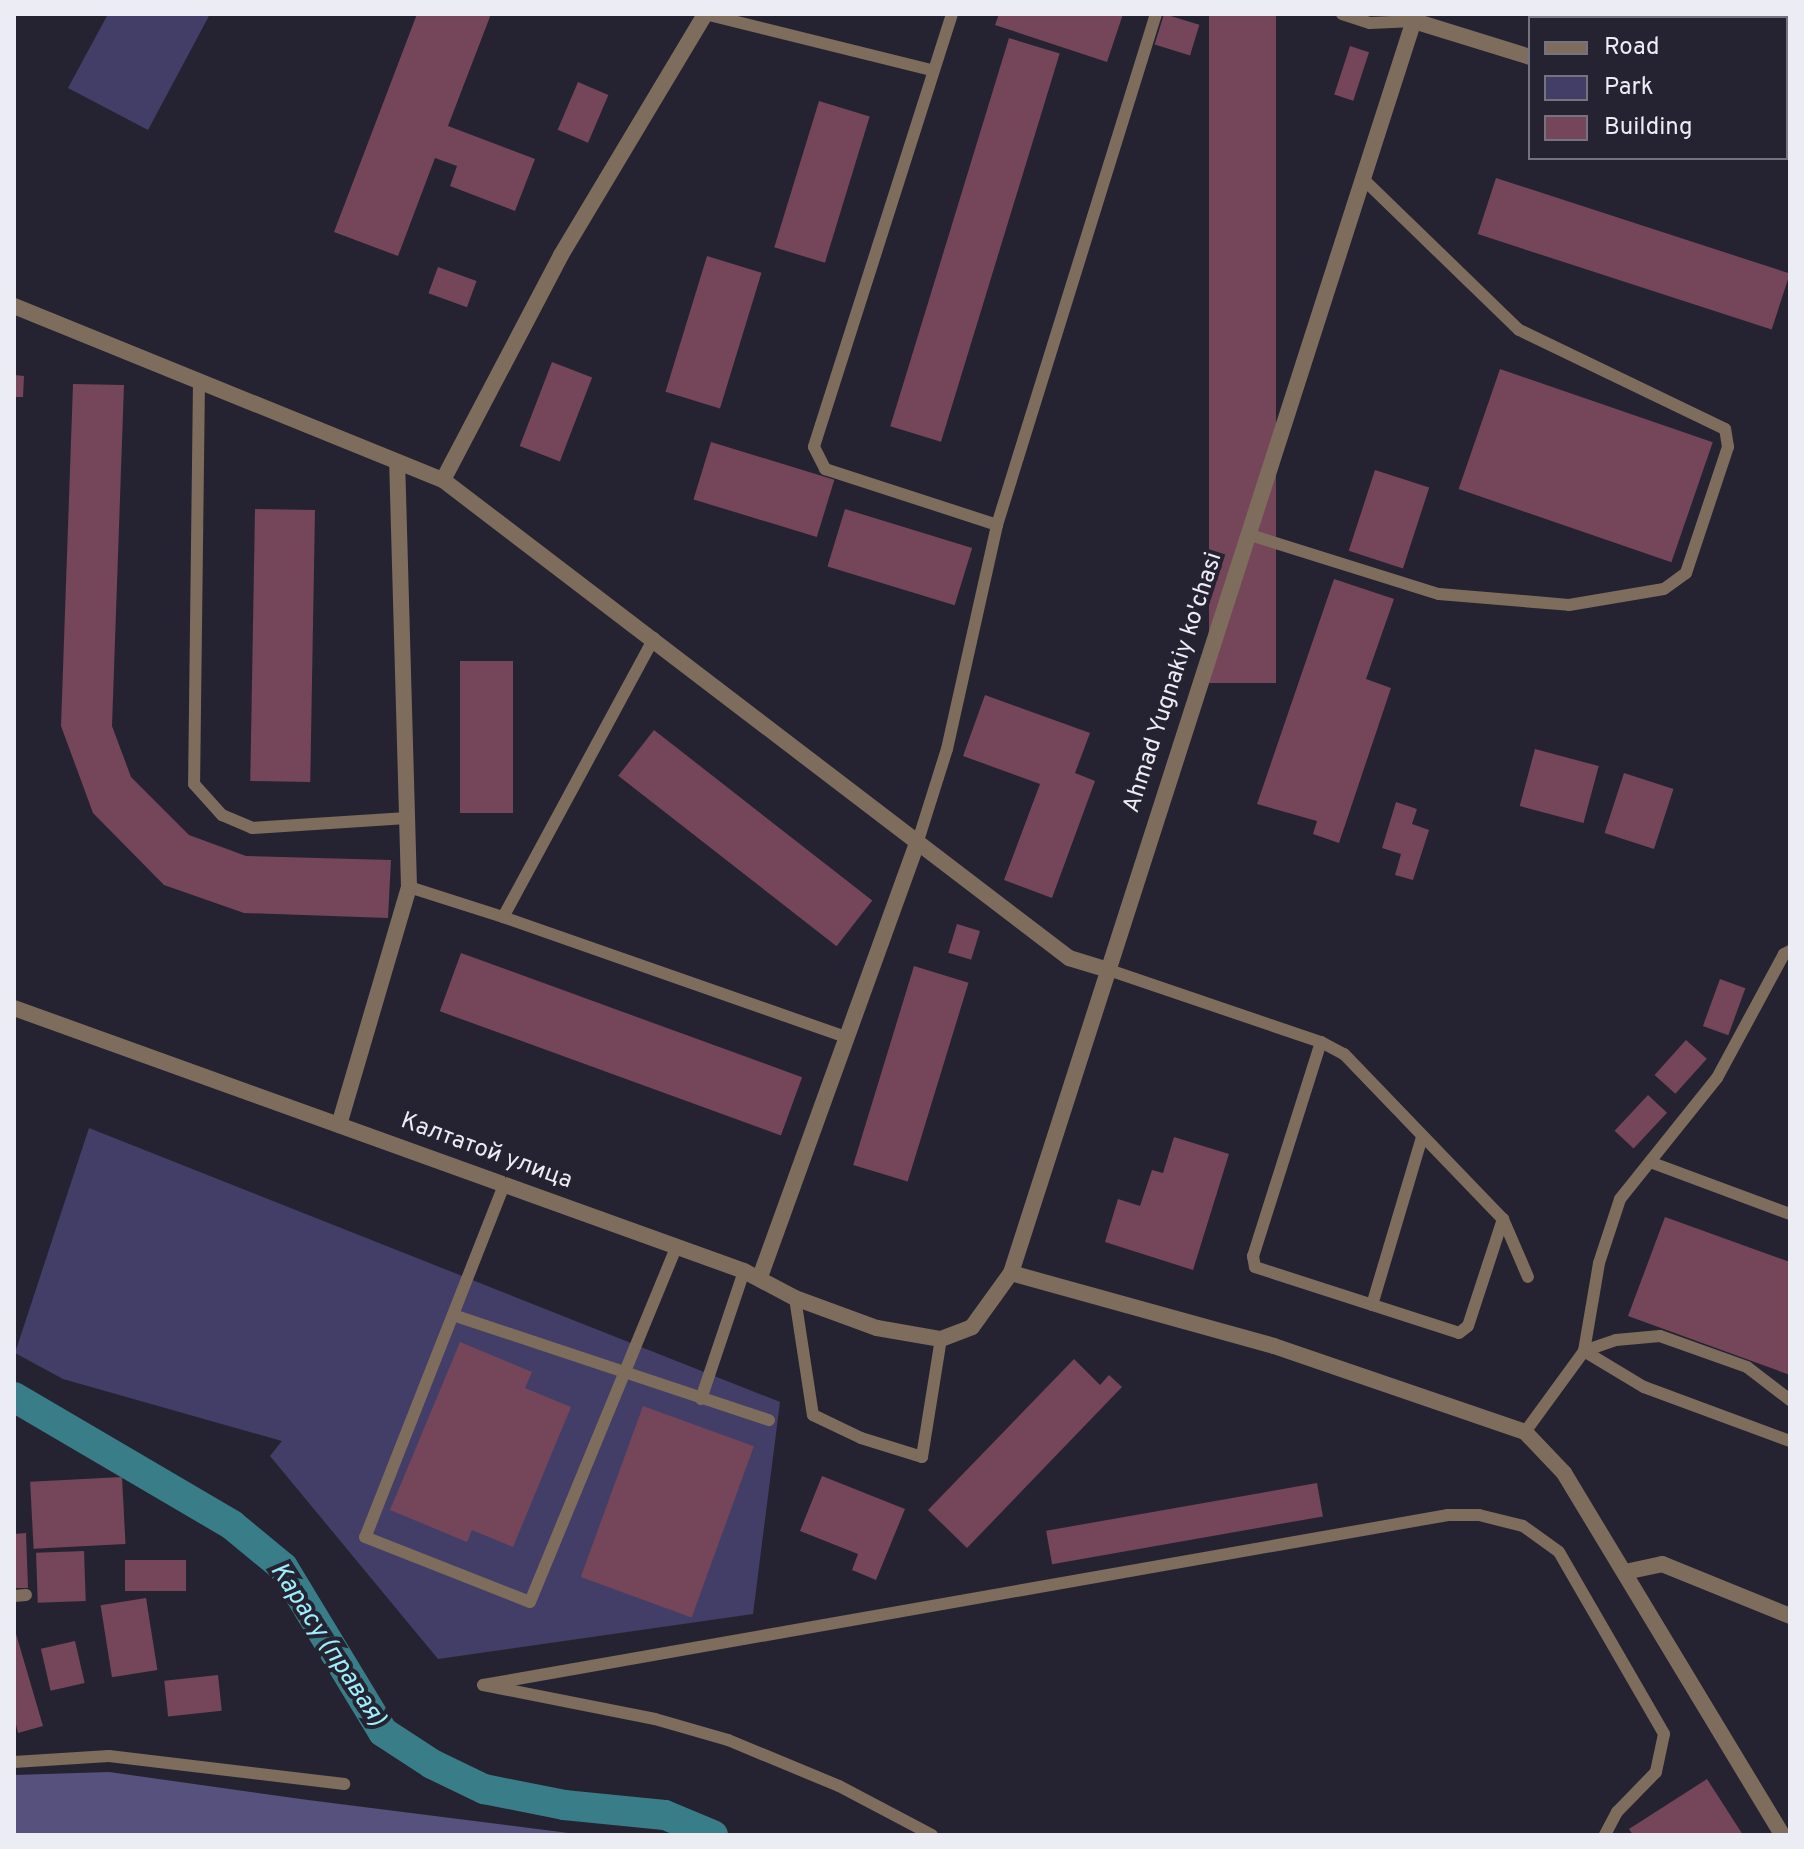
<!DOCTYPE html>
<meta charset="utf-8">
<style>
body{margin:0}
#map{position:relative;width:1804px;height:1849px;overflow:hidden;background:#252331;font-family:Overpass,sans-serif}
div>[style]{position:absolute}
.green>*{inset:0;background:#433e67}
.forest>*{inset:0;background:#56517d}
.canal>*{height:30px;margin:-15px;padding:0 15px;transform-origin:15px;border-radius:15px;background:#387d88}
.building>*{inset:0;background:#754559;transform-origin:0 0}
.service>*{height:12px;margin:-6px;padding:0 6px;transform-origin:6px;border-radius:6px;background:#7e6c5d}
.minor>*{height:16px;margin:-8px;padding:0 8px;transform-origin:8px;border-radius:8px;background:#7e6c5d}
.tertiary>*{height:16px;margin:-8px;padding:0 8px;transform-origin:8px;border-radius:8px;background:#7e6c5d}
span{translate:-50% -50%;white-space:nowrap;text-align:center;line-height:1.15;-webkit-text-stroke:8px #252331;paint-order:stroke}
.street-label{font-size:24px;color:#ececf5}
.water-label{font-size:26px;color:#9eeefc;font-style:italic}
.frame{position:absolute;inset:0;border:16px solid #ececf5;pointer-events:none}
.legend{position:absolute;left:1528px;top:16px;width:260px;height:144px;box-sizing:border-box;background:#252331;border:2px solid #75737f;margin:0;padding:10px 14px;list-style:none;font-size:24px;color:#ececf5}
.legend li{display:flex;align-items:center;gap:16px;height:40px}
.legend b{width:40px;border:2px solid #75737f}
</style>
<div id="map">
<div class="green">
<i style="clip-path:polygon(108px 14px,210px 14px,148px 130px,68px 88px)"></i>
<i style="clip-path:polygon(89px 1128px,780px 1402px,753px 1614px,438px 1659px,270px 1456px,282px 1441px,63px 1379px,15px 1353px)"></i>
</div>
<div class="forest">
<i style="clip-path:polygon(109px 1772px,308px 1800px,584px 1835px,14px 1835px,14px 1775px)"></i>
</div>
<div class="canal">
<i style="left:14px;top:1397px;width:253px;rotate:30.4deg"></i>
<i style="left:232px;top:1525px;width:66px;rotate:39.5deg"></i>
<i style="left:283px;top:1567px;width:193px;rotate:58.8deg"></i>
<i style="left:383px;top:1732px;width:59px;rotate:33.1deg"></i>
<i style="left:432px;top:1764px;width:58px;rotate:25.7deg"></i>
<i style="left:484px;top:1789px;width:82px;rotate:11.3deg"></i>
<i style="left:564px;top:1805px;width:101px;rotate:5.7deg"></i>
<i style="left:665px;top:1815px;width:52px;rotate:22.6deg"></i>
</div>
<div class="building">
<i style="clip-path:polygon(417px 14px,491px 14px,448px 126px,535px 159px,515px 211px,450px 186px,457px 166px,435px 158px,398px 256px,334px 232px)"></i>
<i style="clip-path:polygon(999px 14px,1123px 14px,1107px 62px,995px 25px)"></i>
<i style="left:1164px;top:14px;width:37px;height:32px;rotate:17deg"></i>
<i style="left:1209px;top:14px;width:67px;height:669px"></i>
<i style="clip-path:polygon(1632px 14px,1760px 14px,1759px 18px)"></i>
<i style="left:1009px;top:38px;width:53px;height:406px;rotate:17deg"></i>
<i style="left:1350px;top:46px;width:20px;height:51px;rotate:18deg"></i>
<i style="left:578px;top:82px;width:33px;height:52px;rotate:23deg"></i>
<i style="left:819px;top:101px;width:53px;height:153px;rotate:17deg"></i>
<i style="left:1496px;top:178px;width:309px;height:59px;rotate:18deg"></i>
<i style="left:707px;top:256px;width:57px;height:142px;rotate:17deg"></i>
<i style="left:438px;top:267px;width:41px;height:28px;rotate:20deg"></i>
<i style="left:552px;top:362px;width:43px;height:90px;rotate:21deg"></i>
<i style="left:1500px;top:369px;width:225px;height:127px;rotate:19deg"></i>
<i style="clip-path:polygon(14px 375px,24px 376px,23px 397px,14px 397px)"></i>
<i style="clip-path:polygon(73px 384px,124px 385px,112px 726px,131px 777px,189px 835px,246px 856px,391px 860px,388px 918px,244px 913px,164px 885px,93px 813px,61px 726px)"></i>
<i style="left:711px;top:442px;width:129px;height:60px;rotate:17deg"></i>
<i style="left:1375px;top:470px;width:57px;height:85px;rotate:18deg"></i>
<i style="left:255px;top:509px;width:60px;height:272px;rotate:1deg"></i>
<i style="left:845px;top:509px;width:133px;height:60px;rotate:17deg"></i>
<i style="clip-path:polygon(1334px 579px,1394px 599px,1366px 679px,1391px 688px,1339px 843px,1313px 834px,1317px 821px,1257px 804px)"></i>
<i style="left:460px;top:661px;width:53px;height:152px"></i>
<i style="clip-path:polygon(985px 695px,1090px 733px,1075px 773px,1095px 781px,1052px 898px,1004px 880px,1040px 784px,963px 756px)"></i>
<i style="left:654px;top:730px;width:277px;height:58px;rotate:38deg"></i>
<i style="left:1535px;top:749px;width:66px;height:59px;rotate:15deg"></i>
<i style="left:1624px;top:773px;width:52px;height:63px;rotate:18deg"></i>
<i style="clip-path:polygon(1396px 802px,1417px 809px,1412px 824px,1429px 830px,1413px 880px,1395px 875px,1401px 854px,1382px 848px)"></i>
<i style="left:957px;top:924px;width:24px;height:30px;rotate:17deg"></i>
<i style="left:461px;top:953px;width:363px;height:62px;rotate:20deg"></i>
<i style="left:914px;top:966px;width:57px;height:208px;rotate:17deg"></i>
<i style="left:1720px;top:979px;width:27px;height:50px;rotate:20deg"></i>
<i style="left:1686px;top:1040px;width:28px;height:47px;rotate:42deg"></i>
<i style="left:1648px;top:1095px;width:26px;height:49px;rotate:43deg"></i>
<i style="clip-path:polygon(1174px 1137px,1229px 1154px,1193px 1270px,1105px 1242px,1118px 1199px,1140px 1206px,1152px 1170px,1163px 1173px)"></i>
<i style="clip-path:polygon(1665px 1217px,1790px 1262px,1790px 1375px,1628px 1316px)"></i>
<i style="clip-path:polygon(460px 1342px,532px 1372px,525px 1388px,571px 1407px,513px 1547px,472px 1530px,467px 1542px,390px 1510px)"></i>
<i style="clip-path:polygon(1074px 1359px,1100px 1385px,1109px 1375px,1122px 1387px,967px 1548px,928px 1510px)"></i>
<i style="left:643px;top:1406px;width:118px;height:182px;rotate:20deg"></i>
<i style="clip-path:polygon(822px 1476px,905px 1509px,876px 1580px,852px 1570px,858px 1554px,800px 1531px)"></i>
<i style="left:122px;top:1477px;width:67px;height:92px;rotate:87deg"></i>
<i style="left:1317px;top:1483px;width:34px;height:275px;rotate:80deg"></i>
<i style="clip-path:polygon(26px 1533px,28px 1588px,14px 1588px,14px 1534px)"></i>
<i style="left:84px;top:1551px;width:50px;height:48px;rotate:88deg"></i>
<i style="left:125px;top:1560px;width:61px;height:31px"></i>
<i style="left:146px;top:1598px;width:73px;height:46px;rotate:81deg"></i>
<i style="clip-path:polygon(14px 1627px,43px 1726px,18px 1733px,14px 1716px)"></i>
<i style="left:75px;top:1641px;width:43px;height:35px;rotate:77deg"></i>
<i style="left:218px;top:1675px;width:36px;height:54px;rotate:84deg"></i>
<i style="clip-path:polygon(1707px 1779px,1743px 1835px,1633px 1835px,1629px 1829px)"></i>
</div>
<div class="service">
<i style="left:705px;top:14px;width:234px;rotate:13.9deg"></i>
<i style="left:952px;top:14px;width:454px;rotate:107.7deg"></i>
<i style="left:814px;top:447px;width:25px;rotate:63deg"></i>
<i style="left:825px;top:469px;width:181px;rotate:18deg"></i>
<i style="left:1342px;top:14px;width:29px;rotate:18deg"></i>
<i style="left:1370px;top:23px;width:44px;rotate:-2.6deg"></i>
<i style="left:1778px;top:18px;width:4px;rotate:-76deg"></i>
<i style="left:199px;top:381px;width:403px;rotate:90.7deg"></i>
<i style="left:194px;top:784px;width:42px;rotate:47.9deg"></i>
<i style="left:222px;top:815px;width:33px;rotate:23deg"></i>
<i style="left:252px;top:828px;width:155px;rotate:-3.7deg"></i>
<i style="left:1247px;top:534px;width:201px;rotate:17.4deg"></i>
<i style="left:1439px;top:594px;width:130px;rotate:4.8deg"></i>
<i style="left:1569px;top:605px;width:96px;rotate:-9.6deg"></i>
<i style="left:1664px;top:589px;width:27px;rotate:-36deg"></i>
<i style="left:1686px;top:573px;width:133px;rotate:-71.6deg"></i>
<i style="left:1728px;top:447px;width:18px;rotate:-99deg"></i>
<i style="left:1725px;top:429px;width:229px;rotate:-154.3deg"></i>
<i style="left:1519px;top:330px;width:217px;rotate:-135.9deg"></i>
<i style="left:654px;top:638px;width:317px;rotate:118.4deg"></i>
<i style="left:503px;top:917px;width:362px;rotate:19.3deg"></i>
<i style="left:917px;top:844px;width:100px;rotate:-72.5deg"></i>
<i style="left:947px;top:749px;width:230px;rotate:-77.4deg"></i>
<i style="left:997px;top:525px;width:535px;rotate:-72.72deg"></i>
<i style="left:409px;top:887px;width:99px;rotate:17.7deg"></i>
<i style="left:1106px;top:969px;width:227px;rotate:18.8deg"></i>
<i style="left:1321px;top:1042px;width:26px;rotate:28deg"></i>
<i style="left:1344px;top:1054px;width:229px;rotate:46.1deg"></i>
<i style="left:1503px;top:1219px;width:63px;rotate:66.7deg"></i>
<i style="left:1321px;top:1042px;width:225px;rotate:107.6deg"></i>
<i style="left:1253px;top:1256px;width:11px;rotate:80deg"></i>
<i style="left:1255px;top:1267px;width:214px;rotate:17.9deg"></i>
<i style="left:1459px;top:1333px;width:11px;rotate:-38deg"></i>
<i style="left:1468px;top:1326px;width:113px;rotate:-71.9deg"></i>
<i style="left:1650px;top:1162px;width:149px;rotate:20.4deg"></i>
<i style="left:504px;top:1185px;width:378px;rotate:111.5deg"></i>
<i style="left:365px;top:1537px;width:177px;rotate:21.5deg"></i>
<i style="left:530px;top:1602px;width:384px;rotate:-67.6deg"></i>
<i style="left:795px;top:1298px;width:118px;rotate:81.3deg"></i>
<i style="left:813px;top:1415px;width:53px;rotate:25.6deg"></i>
<i style="left:861px;top:1438px;width:64px;rotate:17.3deg"></i>
<i style="left:922px;top:1457px;width:120px;rotate:-80.9deg"></i>
<i style="left:1372px;top:1305px;width:175px;rotate:-73.4deg"></i>
<i style="left:453px;top:1315px;width:333px;rotate:18.4deg"></i>
<i style="left:1584px;top:1351px;width:70px;rotate:31deg"></i>
<i style="left:1644px;top:1387px;width:156px;rotate:20.3deg"></i>
<i style="left:1584px;top:1351px;width:34px;rotate:-19deg"></i>
<i style="left:1616px;top:1340px;width:44px;rotate:-5.2deg"></i>
<i style="left:1660px;top:1336px;width:92px;rotate:19.6deg"></i>
<i style="left:1747px;top:1367px;width:54px;rotate:37.5deg"></i>
<i style="left:701px;top:1399px;width:135px;rotate:-71.4deg"></i>
<i style="left:1525px;top:1432px;width:100px;rotate:-53.9deg"></i>
<i style="left:1584px;top:1351px;width:89px;rotate:-80.3deg"></i>
<i style="left:1599px;top:1263px;width:67px;rotate:-71.8deg"></i>
<i style="left:1620px;top:1199px;width:155px;rotate:-51.3deg"></i>
<i style="left:1717px;top:1078px;width:141px;rotate:-61.6deg"></i>
<i style="left:1784px;top:954px;width:7px;rotate:-27deg"></i>
<i style="left:14px;top:1596px;width:12px;rotate:-5deg"></i>
<i style="left:14px;top:1762px;width:95px;rotate:-3.6deg"></i>
<i style="left:109px;top:1756px;width:237px;rotate:6.8deg"></i>
<i style="left:932px;top:1835px;width:105px;rotate:-152.2deg"></i>
<i style="left:839px;top:1786px;width:120px;rotate:-157.5deg"></i>
<i style="left:728px;top:1740px;width:76px;rotate:-164deg"></i>
<i style="left:655px;top:1719px;width:175px;rotate:-168.8deg"></i>
<i style="left:483px;top:1685px;width:980px;rotate:-9.99deg"></i>
<i style="left:1448px;top:1515px;width:31px"></i>
<i style="left:1479px;top:1515px;width:45px;rotate:14deg"></i>
<i style="left:1523px;top:1526px;width:44px;rotate:35.8deg"></i>
<i style="left:1559px;top:1552px;width:210px;rotate:60deg"></i>
<i style="left:1664px;top:1734px;width:39px;rotate:102deg"></i>
<i style="left:1656px;top:1772px;width:56px;rotate:134.3deg"></i>
<i style="left:1617px;top:1812px;width:26px;rotate:118deg"></i>
</div>
<div class="minor">
<i style="left:1414px;top:21px;width:121px;rotate:17.2deg"></i>
<i style="left:1786px;top:136px;width:4px;rotate:27deg"></i>
<i style="left:14px;top:306px;width:463px;rotate:22.1deg"></i>
<i style="left:443px;top:480px;width:788px;rotate:37.36deg"></i>
<i style="left:1069px;top:958px;width:39px;rotate:17deg"></i>
<i style="left:443px;top:480px;width:254px;rotate:-62.3deg"></i>
<i style="left:561px;top:255px;width:281px;rotate:-59.1deg"></i>
<i style="left:339px;top:1125px;width:248px;rotate:-73.6deg"></i>
<i style="left:409px;top:887px;width:425px;rotate:-91.6deg"></i>
<i style="left:760px;top:1277px;width:461px;rotate:-70.1deg"></i>
<i style="left:1625px;top:1572px;width:38px;rotate:-12deg"></i>
<i style="left:1662px;top:1564px;width:138px;rotate:22.1deg"></i>
</div>
<div class="tertiary">
<i style="left:14px;top:1008px;width:776px;rotate:19.81deg"></i>
<i style="left:744px;top:1271px;width:58px;rotate:27.9deg"></i>
<i style="left:795px;top:1298px;width:87px;rotate:20.1deg"></i>
<i style="left:877px;top:1328px;width:65px;rotate:9.8deg"></i>
<i style="left:941px;top:1339px;width:33px;rotate:-21deg"></i>
<i style="left:972px;top:1327px;width:67px;rotate:-54.2deg"></i>
<i style="left:1011px;top:1273px;width:1323px;rotate:-72.17deg"></i>
<i style="left:1011px;top:1273px;width:273px;rotate:15.5deg"></i>
<i style="left:1274px;top:1346px;width:265px;rotate:18.9deg"></i>
<i style="left:1525px;top:1432px;width:57px;rotate:46.4deg"></i>
<i style="left:1564px;top:1473px;width:423px;rotate:58.9deg"></i>
</div>
<div class="street-label">
<span style="left:1174px;top:683px;rotate:-72deg">Ahmad Yugnakiy ko'chasi</span>
<span style="left:486px;top:1152px;rotate:20deg">Калтатой улица</span>
</div>
<div class="water-label">
<span style="left:327px;top:1645px;rotate:57deg">Карасу (правая)</span>
</div>
<div class="frame"></div>
<ul class="legend">
<li><b style="height:10px;background:#7e6c5d"></b>Road</li>
<li><b style="height:22px;background:#433e67"></b>Park</li>
<li><b style="height:22px;background:#754559"></b>Building</li>
</ul>
</div>
